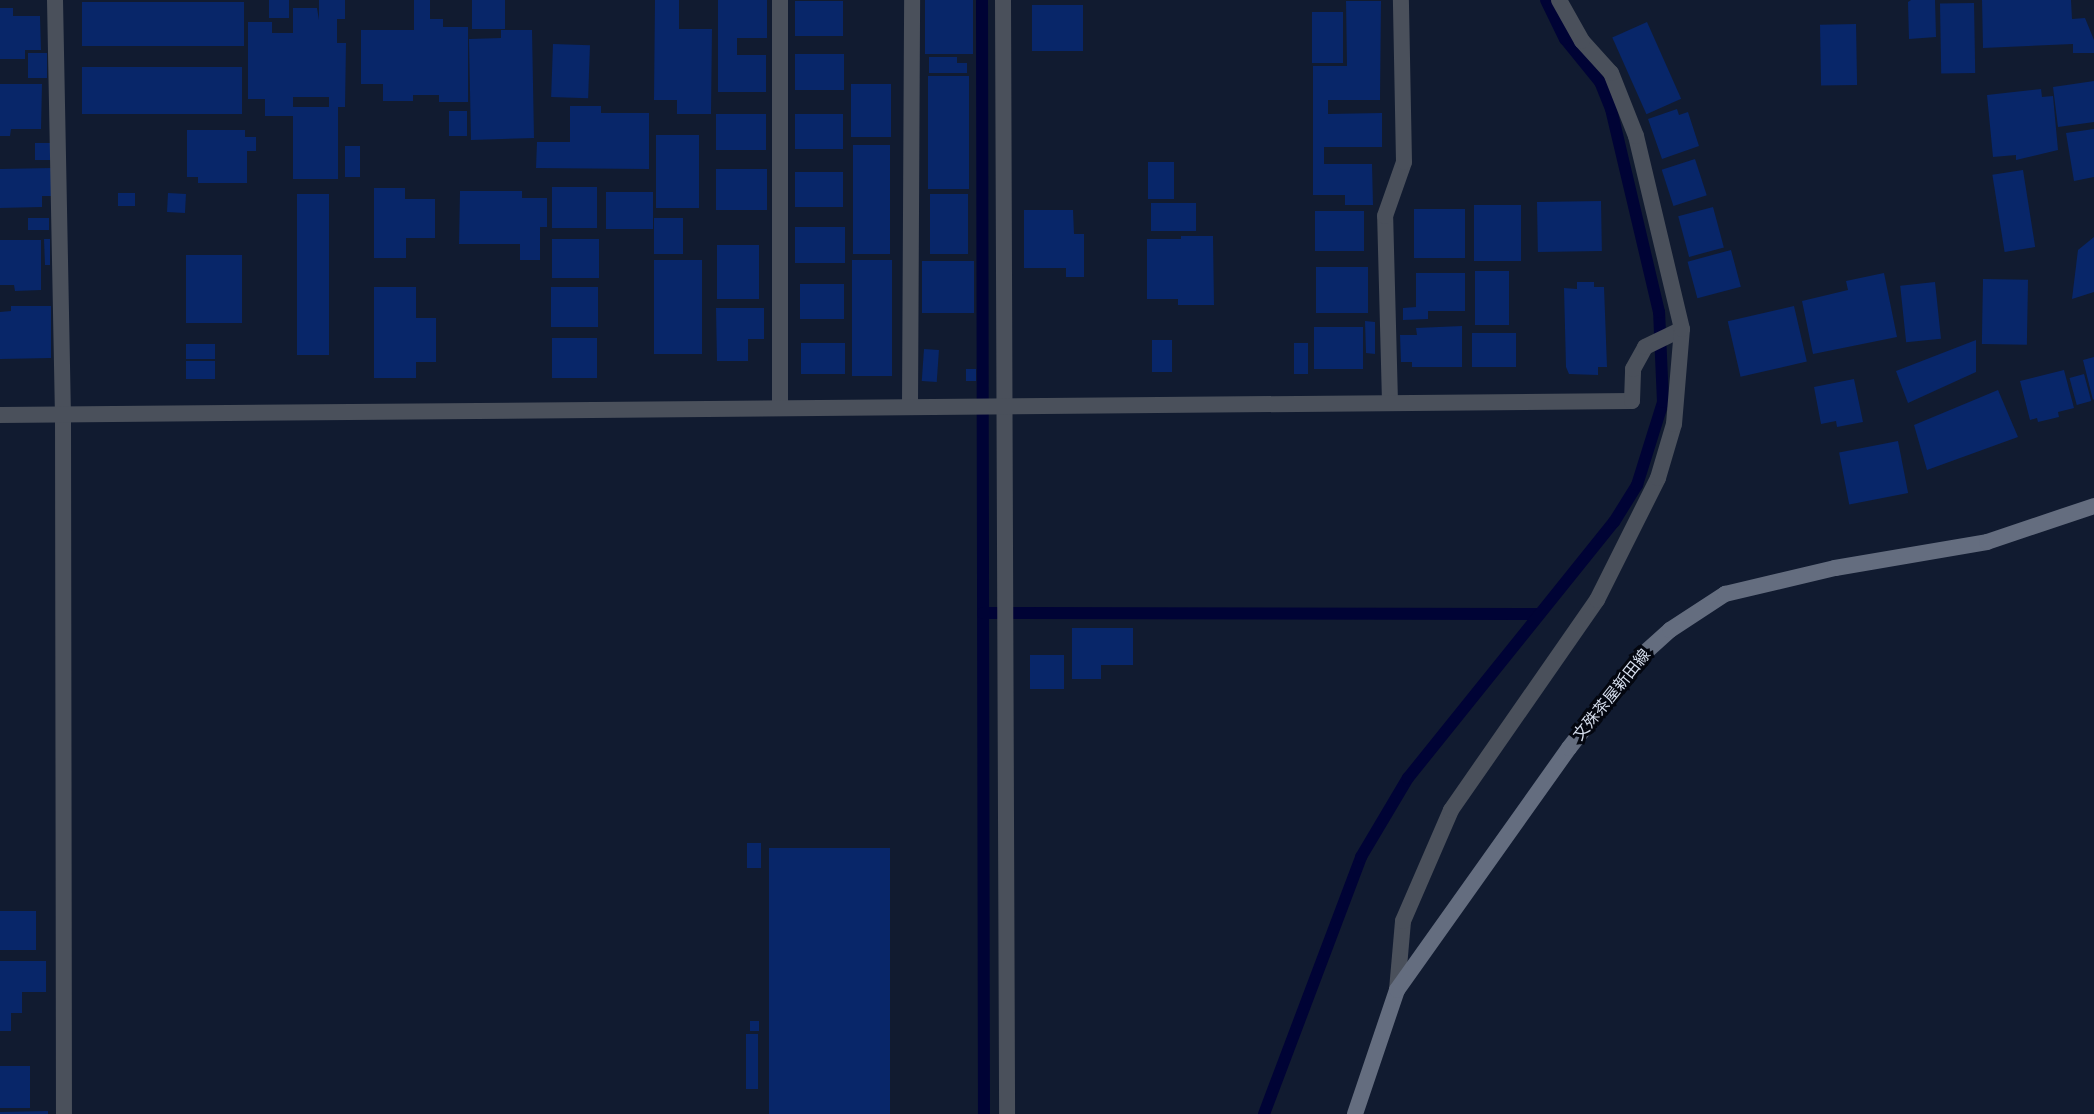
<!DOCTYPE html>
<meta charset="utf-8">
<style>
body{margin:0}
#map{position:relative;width:2094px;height:1114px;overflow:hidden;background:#111b30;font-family:Helvetica,"Noto Sans JP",sans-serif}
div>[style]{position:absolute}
.stream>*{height:12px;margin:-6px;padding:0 6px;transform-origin:6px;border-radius:6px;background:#000335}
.building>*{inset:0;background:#082669;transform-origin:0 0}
.minor>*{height:16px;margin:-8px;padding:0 8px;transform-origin:8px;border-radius:8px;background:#4a505b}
.secondary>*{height:16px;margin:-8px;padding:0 8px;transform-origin:8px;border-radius:8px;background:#646d7f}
span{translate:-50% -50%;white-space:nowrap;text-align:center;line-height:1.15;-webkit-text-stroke:6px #03060f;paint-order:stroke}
.street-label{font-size:16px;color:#d4dceb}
</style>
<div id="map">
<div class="stream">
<i style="left:982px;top:0;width:1114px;rotate:89.9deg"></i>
<i style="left:983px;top:613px;width:556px;rotate:0.1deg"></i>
<i style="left:1264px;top:1114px;width:275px;rotate:-69.3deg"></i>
<i style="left:1361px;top:857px;width:92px;rotate:-59.3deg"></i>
<i style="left:1408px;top:778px;width:329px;rotate:-51.2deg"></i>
<i style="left:1614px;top:522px;width:44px;rotate:-58.1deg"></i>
<i style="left:1637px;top:485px;width:87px;rotate:-72.6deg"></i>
<i style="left:1663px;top:402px;width:90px;rotate:-92.5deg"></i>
<i style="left:1659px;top:312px;width:209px;rotate:-103.3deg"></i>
<i style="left:1611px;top:109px;width:29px;rotate:-112deg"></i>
<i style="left:1600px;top:82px;width:55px;rotate:-129.1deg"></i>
<i style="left:1565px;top:39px;width:43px;rotate:-116deg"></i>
</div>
<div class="building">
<i style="left:269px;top:0;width:20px;height:18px"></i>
<i style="clip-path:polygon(evenodd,319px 0,345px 0,345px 19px,337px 19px,337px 43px,346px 43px,345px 107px,338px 107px,338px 179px,293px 179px,293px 116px,265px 116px,265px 99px,248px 99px,248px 22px,272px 22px,272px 33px,293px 33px,293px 8px,317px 8px,319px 20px,319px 0,293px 97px,329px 97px,329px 107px,293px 107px,293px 97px)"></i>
<i style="clip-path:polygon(414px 0,430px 0,430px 19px,443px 19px,443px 27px,468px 27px,468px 102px,439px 102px,439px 95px,413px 95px,413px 101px,383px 101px,383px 84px,361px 84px,361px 30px,414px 30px)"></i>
<i style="left:472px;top:0;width:33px;height:29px"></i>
<i style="clip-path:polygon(655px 0,679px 0,679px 29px,712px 29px,711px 114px,677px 114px,677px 100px,654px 100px)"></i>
<i style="clip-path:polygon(718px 0,767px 0,767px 38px,737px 38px,737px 55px,766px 55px,766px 92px,718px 92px)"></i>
<i style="left:925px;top:0;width:48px;height:54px"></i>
<i style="clip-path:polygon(1911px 0,1935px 0,1936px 37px,1909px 39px,1908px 2px)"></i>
<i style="clip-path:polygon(1982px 0,2071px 0,2072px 19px,2085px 18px,2094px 40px,2094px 53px,2073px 53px,2073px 44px,1983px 48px)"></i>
<i style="left:795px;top:1px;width:48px;height:35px"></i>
<i style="clip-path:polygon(1346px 1px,1381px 1px,1380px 100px,1328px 100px,1328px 114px,1382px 113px,1382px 147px,1324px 147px,1324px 164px,1372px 164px,1373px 205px,1345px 205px,1345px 195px,1313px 195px,1313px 66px,1347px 66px)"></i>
<i style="left:82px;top:2px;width:162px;height:44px"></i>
<i style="left:1974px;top:3px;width:70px;height:34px;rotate:89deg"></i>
<i style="left:1032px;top:5px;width:51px;height:46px"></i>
<i style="clip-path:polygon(0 8px,13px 8px,13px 16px,40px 16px,41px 50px,25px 50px,25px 59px,0 59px)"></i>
<i style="left:1312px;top:12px;width:31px;height:51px"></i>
<i style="left:1647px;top:22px;width:84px;height:38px;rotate:66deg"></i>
<i style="left:1856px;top:24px;width:61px;height:36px;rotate:89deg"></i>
<i style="clip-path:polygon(501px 30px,532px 30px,534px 138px,471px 140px,469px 39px,501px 38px)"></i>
<i style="left:553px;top:44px;width:37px;height:53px;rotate:2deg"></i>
<i style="left:47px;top:53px;width:25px;height:19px;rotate:90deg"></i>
<i style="left:844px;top:54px;width:36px;height:49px;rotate:90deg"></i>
<i style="clip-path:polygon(929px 57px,957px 57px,957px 63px,967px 63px,967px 73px,929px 73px)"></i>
<i style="left:82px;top:67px;width:160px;height:47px"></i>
<i style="left:928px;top:76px;width:41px;height:113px"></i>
<i style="clip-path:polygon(2094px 81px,2094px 122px,2058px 127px,2053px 87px)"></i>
<i style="clip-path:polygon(0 84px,42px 84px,41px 129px,11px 129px,10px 136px,0 136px)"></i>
<i style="left:891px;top:84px;width:53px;height:40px;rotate:90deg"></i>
<i style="clip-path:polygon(2041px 89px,2042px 97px,2053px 96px,2058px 150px,2016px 160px,2016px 155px,1993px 157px,1987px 95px)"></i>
<i style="clip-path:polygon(570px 106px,601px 106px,601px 113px,649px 113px,649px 169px,536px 168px,537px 142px,570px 142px)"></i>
<i style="clip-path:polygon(1677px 109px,1679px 115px,1688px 112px,1699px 146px,1662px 159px,1648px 119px)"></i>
<i style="left:449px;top:111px;width:18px;height:25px"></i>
<i style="left:716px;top:114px;width:50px;height:36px"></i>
<i style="left:795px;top:114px;width:48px;height:35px"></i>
<i style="clip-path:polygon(2094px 129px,2094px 177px,2074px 181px,2066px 133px)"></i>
<i style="clip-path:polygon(187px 130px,245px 130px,245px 137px,256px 137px,256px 151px,247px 151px,247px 183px,198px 183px,198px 177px,187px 177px)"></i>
<i style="left:656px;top:135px;width:43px;height:73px"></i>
<i style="left:35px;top:143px;width:17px;height:17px"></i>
<i style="left:853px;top:145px;width:37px;height:109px"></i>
<i style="left:345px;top:146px;width:15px;height:31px"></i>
<i style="left:1695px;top:159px;width:38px;height:35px;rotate:72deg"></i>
<i style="left:1148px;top:162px;width:26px;height:37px"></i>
<i style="clip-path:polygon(52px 168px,52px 196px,42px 196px,42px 207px,0 208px,0 169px)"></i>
<i style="left:716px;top:169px;width:51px;height:41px"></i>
<i style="left:2023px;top:170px;width:78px;height:31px;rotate:81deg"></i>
<i style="left:795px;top:172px;width:48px;height:35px"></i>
<i style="left:552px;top:187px;width:45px;height:41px"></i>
<i style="clip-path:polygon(374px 188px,405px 188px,405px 199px,435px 199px,435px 238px,406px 238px,406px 258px,374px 258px)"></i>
<i style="clip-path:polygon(460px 191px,522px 191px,522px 198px,547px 198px,547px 227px,540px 227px,540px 260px,520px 260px,520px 244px,459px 244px)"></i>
<i style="left:606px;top:192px;width:47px;height:37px"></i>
<i style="left:118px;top:193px;width:17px;height:13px"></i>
<i style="left:168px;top:193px;width:18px;height:19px;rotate:3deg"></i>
<i style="left:297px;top:194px;width:32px;height:161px"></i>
<i style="left:968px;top:194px;width:60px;height:38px;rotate:90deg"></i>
<i style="left:1601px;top:201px;width:50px;height:64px;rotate:89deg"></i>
<i style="left:1151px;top:203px;width:45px;height:28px"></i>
<i style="left:1474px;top:205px;width:47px;height:56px"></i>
<i style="left:1713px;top:207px;width:42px;height:36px;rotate:75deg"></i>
<i style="left:1414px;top:209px;width:51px;height:49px"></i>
<i style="clip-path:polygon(1024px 210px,1073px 210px,1074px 234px,1084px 234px,1084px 277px,1066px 277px,1066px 268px,1024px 268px)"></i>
<i style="left:1364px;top:211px;width:40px;height:49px;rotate:90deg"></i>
<i style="left:49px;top:218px;width:12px;height:21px;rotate:90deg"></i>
<i style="left:683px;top:218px;width:36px;height:29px;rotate:90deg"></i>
<i style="left:795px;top:227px;width:50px;height:36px"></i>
<i style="clip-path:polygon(1181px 236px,1213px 236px,1214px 305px,1178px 305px,1178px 299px,1147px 299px,1147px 239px,1181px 239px)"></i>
<i style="clip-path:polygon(2094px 237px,2094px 292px,2072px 299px,2078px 250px)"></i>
<i style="clip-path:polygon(44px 239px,50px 239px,50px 265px,45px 265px)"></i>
<i style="left:552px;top:239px;width:47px;height:39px"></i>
<i style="clip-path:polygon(0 240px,41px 240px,41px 290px,15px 291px,14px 285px,0 285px)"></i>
<i style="left:759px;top:245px;width:54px;height:42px;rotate:90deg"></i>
<i style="left:1731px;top:250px;width:38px;height:45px;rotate:75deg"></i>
<i style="left:186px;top:255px;width:56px;height:68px"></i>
<i style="left:654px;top:260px;width:48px;height:94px"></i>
<i style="left:852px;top:260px;width:40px;height:116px"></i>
<i style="left:922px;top:261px;width:52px;height:52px"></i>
<i style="left:1368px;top:267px;width:46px;height:52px;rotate:90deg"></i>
<i style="left:1475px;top:271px;width:34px;height:54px"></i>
<i style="clip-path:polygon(1416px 273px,1465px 273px,1465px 311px,1428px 311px,1428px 319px,1403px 320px,1403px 308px,1416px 307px)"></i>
<i style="clip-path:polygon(1884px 273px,1897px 337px,1813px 354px,1802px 301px,1848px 290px,1846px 281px)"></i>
<i style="left:1983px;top:279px;width:45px;height:65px;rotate:1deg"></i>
<i style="clip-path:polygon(1577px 282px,1594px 282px,1594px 287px,1604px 287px,1607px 367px,1598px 367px,1598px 375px,1569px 374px,1566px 367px,1564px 288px,1577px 289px)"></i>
<i style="left:1935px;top:282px;width:57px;height:35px;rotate:84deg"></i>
<i style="left:800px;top:284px;width:44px;height:35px"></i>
<i style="clip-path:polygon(374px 287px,416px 287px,416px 318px,436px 318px,436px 362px,416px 362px,416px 378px,374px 378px)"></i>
<i style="left:551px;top:287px;width:47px;height:40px"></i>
<i style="clip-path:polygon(11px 306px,51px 306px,51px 358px,0 359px,0 312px,11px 311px)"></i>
<i style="left:1794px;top:306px;width:57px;height:68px;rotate:77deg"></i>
<i style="clip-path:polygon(716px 308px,764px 308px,764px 339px,748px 339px,748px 361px,717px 361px)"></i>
<i style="clip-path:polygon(1365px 321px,1375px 322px,1375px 354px,1366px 353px)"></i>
<i style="clip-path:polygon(1462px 326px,1462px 367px,1412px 367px,1412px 362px,1401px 362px,1400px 335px,1417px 335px,1416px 328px)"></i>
<i style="left:1363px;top:327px;width:42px;height:49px;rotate:90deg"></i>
<i style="left:1472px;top:333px;width:44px;height:34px"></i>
<i style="left:552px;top:338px;width:45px;height:40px"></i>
<i style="left:1172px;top:340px;width:32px;height:20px;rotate:90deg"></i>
<i style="clip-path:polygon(1976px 340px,1976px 372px,1908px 403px,1896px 371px)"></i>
<i style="left:801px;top:343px;width:44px;height:31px"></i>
<i style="left:1308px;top:343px;width:31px;height:14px;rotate:90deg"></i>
<i style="left:186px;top:344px;width:29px;height:15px"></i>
<i style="left:924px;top:349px;width:15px;height:32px;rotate:4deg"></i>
<i style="clip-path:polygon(2094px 357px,2094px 399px,2093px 400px,2083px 360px)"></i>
<i style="left:186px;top:361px;width:29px;height:18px"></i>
<i style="left:966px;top:369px;width:10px;height:12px"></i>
<i style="clip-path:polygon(2064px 370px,2074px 408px,2058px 412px,2059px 417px,2038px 422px,2037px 418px,2030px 420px,2020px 381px)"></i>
<i style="left:2084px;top:374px;width:28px;height:15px;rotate:75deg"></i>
<i style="clip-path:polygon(1854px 379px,1863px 422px,1837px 427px,1836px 421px,1821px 424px,1814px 387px)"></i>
<i style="clip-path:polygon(1998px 390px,2018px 437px,1927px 470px,1914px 425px)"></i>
<i style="left:1898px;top:441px;width:53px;height:60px;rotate:79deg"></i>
<i style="clip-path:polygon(1072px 628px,1133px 628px,1133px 665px,1101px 665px,1101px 679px,1072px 679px)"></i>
<i style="left:1030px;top:655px;width:34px;height:34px"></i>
<i style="left:747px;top:843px;width:14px;height:25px"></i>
<i style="left:769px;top:848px;width:121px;height:266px"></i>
<i style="left:0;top:911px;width:36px;height:39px"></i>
<i style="clip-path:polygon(0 961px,46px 961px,46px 992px,22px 992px,22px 1013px,11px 1013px,11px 1031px,0 1031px)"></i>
<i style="left:750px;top:1021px;width:9px;height:10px"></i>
<i style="left:746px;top:1034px;width:12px;height:55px"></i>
<i style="left:0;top:1066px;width:30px;height:42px"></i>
<i style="clip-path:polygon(48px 1111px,48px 1114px,0 1114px,0 1112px)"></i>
</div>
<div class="minor">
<i style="left:55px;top:0;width:415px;rotate:88.9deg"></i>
<i style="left:63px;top:415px;width:699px;rotate:89.92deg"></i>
<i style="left:780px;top:0;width:407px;rotate:90deg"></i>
<i style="left:1003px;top:0;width:1114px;rotate:89.79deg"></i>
<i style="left:1390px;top:402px;width:186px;rotate:-91.5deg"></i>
<i style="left:1385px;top:216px;width:57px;rotate:-70.6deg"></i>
<i style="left:1404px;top:162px;width:162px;rotate:-91.1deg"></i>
<i style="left:910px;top:405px;width:405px;rotate:-89.7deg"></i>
<i style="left:0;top:415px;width:1632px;rotate:-0.49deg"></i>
<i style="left:1632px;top:401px;width:32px;rotate:-88deg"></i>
<i style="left:1633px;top:369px;width:25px;rotate:-61deg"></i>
<i style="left:1645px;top:347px;width:41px;rotate:-25.9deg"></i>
<i style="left:1397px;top:990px;width:69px;rotate:-85deg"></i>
<i style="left:1403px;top:921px;width:121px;rotate:-66.6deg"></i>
<i style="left:1451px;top:810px;width:256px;rotate:-55.2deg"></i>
<i style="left:1597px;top:600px;width:136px;rotate:-63.4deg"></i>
<i style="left:1658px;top:478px;width:56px;rotate:-73.5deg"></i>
<i style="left:1674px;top:424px;width:95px;rotate:-85.2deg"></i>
<i style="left:1682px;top:329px;width:198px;rotate:-103.4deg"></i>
<i style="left:1636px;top:136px;width:68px;rotate:-111.6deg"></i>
<i style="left:1611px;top:73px;width:43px;rotate:-132.2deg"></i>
<i style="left:1582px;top:41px;width:47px;rotate:-119.3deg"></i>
</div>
<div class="secondary">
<i style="left:1355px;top:1114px;width:131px;rotate:-71.3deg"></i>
<i style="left:1397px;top:990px;width:297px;rotate:-54.6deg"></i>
<i style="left:1569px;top:748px;width:114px;rotate:-52.1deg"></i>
<i style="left:1639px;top:658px;width:42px;rotate:-42.1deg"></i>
<i style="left:1670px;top:630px;width:66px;rotate:-33.2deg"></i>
<i style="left:1725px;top:594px;width:113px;rotate:-13.3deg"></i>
<i style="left:1835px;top:568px;width:154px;rotate:-9.7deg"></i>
<i style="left:1987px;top:542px;width:113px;rotate:-18.6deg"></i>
</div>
<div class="street-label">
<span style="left:1612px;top:695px;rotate:-51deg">文殊茶屋新田線</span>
</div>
</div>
